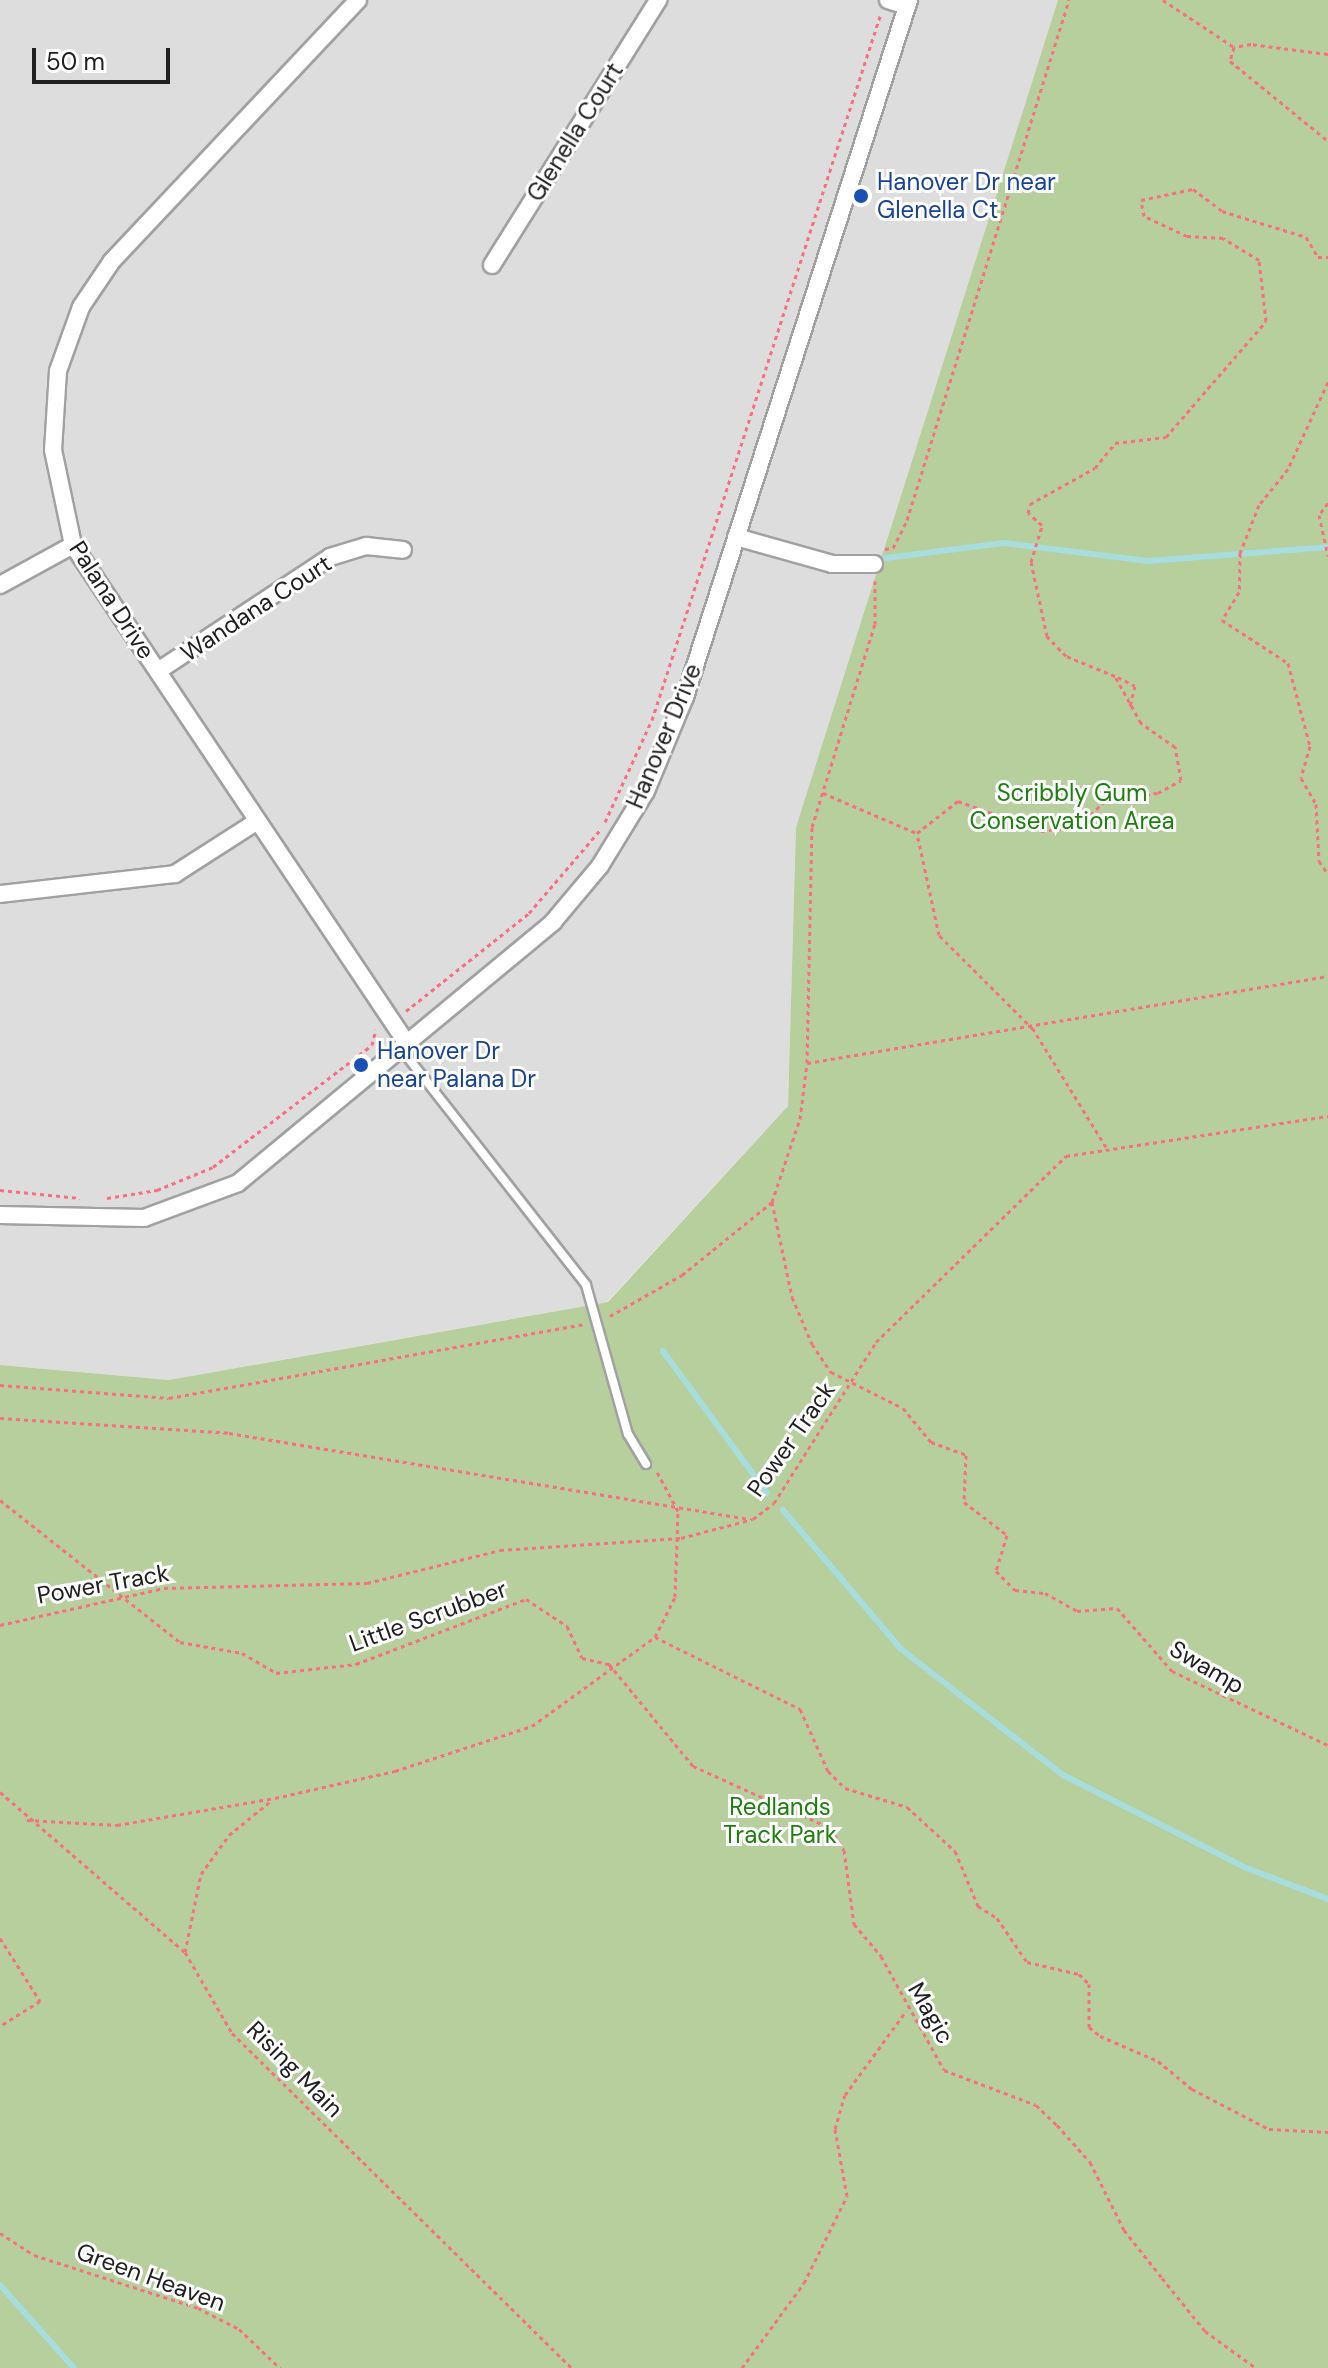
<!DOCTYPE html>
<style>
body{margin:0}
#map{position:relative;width:1328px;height:2368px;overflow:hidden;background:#f1ebe7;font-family:"DM Sans",sans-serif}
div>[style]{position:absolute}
.residential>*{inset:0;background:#dedddd}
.forest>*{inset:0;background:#b6cf9c}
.stream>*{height:6px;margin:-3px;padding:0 3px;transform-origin:3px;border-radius:3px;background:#a8ddde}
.path>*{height:3px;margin-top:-1.5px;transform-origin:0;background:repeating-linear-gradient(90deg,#f96f80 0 4px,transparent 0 8px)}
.roads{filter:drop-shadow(2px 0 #a1a1a1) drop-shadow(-2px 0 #a1a1a1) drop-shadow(0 2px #a1a1a1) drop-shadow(0 -2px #a1a1a1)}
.lane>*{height:8px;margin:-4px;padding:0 4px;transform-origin:4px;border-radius:4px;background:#fff}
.street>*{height:16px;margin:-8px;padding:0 8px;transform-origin:8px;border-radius:8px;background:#fff}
.dots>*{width:22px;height:22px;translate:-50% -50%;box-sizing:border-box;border:4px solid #fff;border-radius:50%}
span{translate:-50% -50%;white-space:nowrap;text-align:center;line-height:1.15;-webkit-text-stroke:6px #fff;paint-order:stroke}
.street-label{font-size:24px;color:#202020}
.transit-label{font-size:24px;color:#164399}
.left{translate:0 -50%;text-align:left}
.park-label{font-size:24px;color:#1c800c}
.scale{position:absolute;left:32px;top:48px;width:138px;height:36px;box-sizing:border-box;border:4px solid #202020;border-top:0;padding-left:10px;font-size:24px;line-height:28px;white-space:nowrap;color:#202020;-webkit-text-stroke:6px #fff;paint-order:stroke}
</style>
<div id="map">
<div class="residential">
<i style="clip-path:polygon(0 0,1058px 0,796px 827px,788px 1106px,607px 1302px,169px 1380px,0 1365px)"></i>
</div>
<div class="forest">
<i style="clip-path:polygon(1058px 0,1328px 0,1328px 2368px,0 2368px,0 1365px,169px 1380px,608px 1302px,788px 1106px,796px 827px)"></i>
</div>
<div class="stream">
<i style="left:878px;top:559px;width:127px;rotate:-7.2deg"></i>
<i style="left:1004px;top:543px;width:145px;rotate:7.1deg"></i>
<i style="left:1148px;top:561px;width:181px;rotate:-4.4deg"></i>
<i style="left:663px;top:1351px;width:176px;rotate:53.8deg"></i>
<i style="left:783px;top:1510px;width:182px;rotate:49.7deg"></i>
<i style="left:901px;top:1649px;width:205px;rotate:37.9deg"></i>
<i style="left:1063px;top:1775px;width:203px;rotate:26.9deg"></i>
<i style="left:1244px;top:1867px;width:90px;rotate:20.9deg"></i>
<i style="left:0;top:2285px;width:111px;rotate:48.3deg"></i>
</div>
<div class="path">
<i style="left:1163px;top:0;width:85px;rotate:33.5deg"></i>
<i style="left:1328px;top:54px;width:78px;rotate:-172.6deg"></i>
<i style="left:1251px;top:44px;width:17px;rotate:170deg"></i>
<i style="left:1234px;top:47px;width:15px;rotate:106deg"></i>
<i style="left:1230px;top:61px;width:127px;rotate:39.2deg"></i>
<i style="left:1328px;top:382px;width:96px;rotate:114.7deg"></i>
<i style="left:1288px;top:469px;width:46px;rotate:128.9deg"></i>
<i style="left:1259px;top:505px;width:52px;rotate:111.6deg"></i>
<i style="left:1240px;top:553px;width:39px;rotate:91deg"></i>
<i style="left:1239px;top:592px;width:33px;rotate:121deg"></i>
<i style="left:1222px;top:620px;width:79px;rotate:33.1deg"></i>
<i style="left:1288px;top:663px;width:86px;rotate:75.2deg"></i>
<i style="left:1310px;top:746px;width:33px;rotate:106deg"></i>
<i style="left:1301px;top:778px;width:30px;rotate:60deg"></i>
<i style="left:1316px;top:804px;width:57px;rotate:87deg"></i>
<i style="left:1319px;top:861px;width:16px;rotate:55deg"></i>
<i style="left:1328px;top:503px;width:15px;rotate:127deg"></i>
<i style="left:1319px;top:515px;width:42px;rotate:77.6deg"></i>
<i style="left:885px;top:549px;width:8px;rotate:-7deg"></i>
<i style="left:893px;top:548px;width:31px;rotate:-63deg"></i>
<i style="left:907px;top:520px;width:545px;rotate:-72.7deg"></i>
<i style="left:1118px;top:677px;width:19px;rotate:28deg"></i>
<i style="left:1135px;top:686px;width:21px;rotate:104deg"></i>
<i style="left:823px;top:793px;width:102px;rotate:23.1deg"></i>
<i style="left:605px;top:822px;width:112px;rotate:-65.3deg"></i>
<i style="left:652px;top:720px;width:740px;rotate:-72.05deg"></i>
<i style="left:406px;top:1011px;width:157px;rotate:-38.5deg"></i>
<i style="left:529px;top:913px;width:111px;rotate:-49.4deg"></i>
<i style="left:807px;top:1063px;width:528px;rotate:-9.48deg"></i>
<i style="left:1106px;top:1147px;width:139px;rotate:-121.7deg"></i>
<i style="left:1033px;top:1029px;width:133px;rotate:-135deg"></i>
<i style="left:939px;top:935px;width:104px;rotate:-102.2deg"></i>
<i style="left:917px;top:833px;width:52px;rotate:-38deg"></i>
<i style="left:958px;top:801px;width:88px;rotate:19.9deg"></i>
<i style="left:1041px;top:831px;width:38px;rotate:-7deg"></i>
<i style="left:1079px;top:826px;width:37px;rotate:-44deg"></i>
<i style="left:1106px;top:800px;width:52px;rotate:-7.7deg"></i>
<i style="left:1158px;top:793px;width:26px;rotate:-29deg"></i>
<i style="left:1181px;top:780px;width:34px;rotate:-100deg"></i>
<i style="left:1175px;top:747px;width:42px;rotate:-144.8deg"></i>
<i style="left:1141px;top:723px;width:54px;rotate:-119deg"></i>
<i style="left:1115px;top:676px;width:53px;rotate:-157.8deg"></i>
<i style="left:1066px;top:656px;width:28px;rotate:-134deg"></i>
<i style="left:1047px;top:636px;width:76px;rotate:-102.2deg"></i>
<i style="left:1031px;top:562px;width:39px;rotate:-73deg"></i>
<i style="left:1042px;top:525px;width:18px;rotate:-139deg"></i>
<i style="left:1028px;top:513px;width:9px;rotate:-77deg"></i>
<i style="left:1030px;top:504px;width:74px;rotate:-29deg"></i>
<i style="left:1095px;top:468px;width:32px;rotate:-51deg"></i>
<i style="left:1115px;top:443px;width:51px;rotate:-6.7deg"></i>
<i style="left:1166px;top:437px;width:153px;rotate:-49.2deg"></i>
<i style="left:1266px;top:321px;width:61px;rotate:-96.5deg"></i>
<i style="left:1259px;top:260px;width:42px;rotate:-148.6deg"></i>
<i style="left:1223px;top:238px;width:36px;rotate:-177deg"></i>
<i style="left:1187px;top:236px;width:47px;rotate:-155.1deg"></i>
<i style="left:1144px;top:216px;width:16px;rotate:-101deg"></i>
<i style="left:1141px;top:200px;width:53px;rotate:-11.9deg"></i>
<i style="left:1193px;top:189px;width:36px;rotate:37deg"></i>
<i style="left:1222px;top:211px;width:88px;rotate:17.2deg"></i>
<i style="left:1306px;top:237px;width:23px;rotate:59deg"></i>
<i style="left:1318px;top:257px;width:10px"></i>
<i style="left:0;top:1190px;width:80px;rotate:5.7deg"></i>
<i style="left:107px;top:1198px;width:51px;rotate:-9.1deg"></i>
<i style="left:157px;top:1190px;width:61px;rotate:-22.3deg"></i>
<i style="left:213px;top:1167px;width:200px;rotate:-37.5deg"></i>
<i style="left:372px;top:1045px;width:16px;rotate:-76deg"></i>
<i style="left:772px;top:1202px;width:97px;rotate:78.1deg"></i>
<i style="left:792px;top:1297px;width:51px;rotate:66.9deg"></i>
<i style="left:812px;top:1344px;width:34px;rotate:56deg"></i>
<i style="left:831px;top:1372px;width:80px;rotate:26.6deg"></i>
<i style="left:903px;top:1408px;width:44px;rotate:50.5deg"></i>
<i style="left:931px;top:1442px;width:37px;rotate:20deg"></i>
<i style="left:966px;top:1455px;width:47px;rotate:92.4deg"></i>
<i style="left:964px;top:1502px;width:54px;rotate:37.5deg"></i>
<i style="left:1007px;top:1535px;width:38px;rotate:107deg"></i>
<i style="left:996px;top:1571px;width:27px;rotate:45deg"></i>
<i style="left:1015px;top:1590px;width:30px;rotate:6deg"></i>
<i style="left:1045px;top:1593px;width:37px;rotate:29deg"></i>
<i style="left:1077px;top:1611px;width:40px;rotate:-4.3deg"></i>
<i style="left:1117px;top:1608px;width:84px;rotate:48.9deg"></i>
<i style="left:1172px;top:1671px;width:173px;rotate:25.4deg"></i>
<i style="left:610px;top:1316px;width:83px;rotate:-29.7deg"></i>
<i style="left:682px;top:1275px;width:116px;rotate:-39deg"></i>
<i style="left:772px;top:1202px;width:88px;rotate:-71.4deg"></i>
<i style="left:800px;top:1119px;width:56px;rotate:-82.9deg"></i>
<i style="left:807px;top:1063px;width:236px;rotate:-88.8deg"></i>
<i style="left:812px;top:827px;width:213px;rotate:-72.8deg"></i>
<i style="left:875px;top:624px;width:43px;rotate:-90deg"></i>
<i style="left:0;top:1385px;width:169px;rotate:4.4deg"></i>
<i style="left:169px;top:1398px;width:422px;rotate:-10.1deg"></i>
<i style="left:0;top:1418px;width:229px;rotate:3.7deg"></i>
<i style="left:229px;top:1433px;width:527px;rotate:9.39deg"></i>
<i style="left:0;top:1500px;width:229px;rotate:38.3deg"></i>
<i style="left:180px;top:1642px;width:63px;rotate:10.1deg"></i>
<i style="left:242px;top:1653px;width:39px;rotate:30deg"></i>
<i style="left:276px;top:1673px;width:81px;rotate:-6.4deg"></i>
<i style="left:356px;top:1664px;width:182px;rotate:-20.9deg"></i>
<i style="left:526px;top:1599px;width:49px;rotate:33.4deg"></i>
<i style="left:567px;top:1626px;width:35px;rotate:65deg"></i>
<i style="left:582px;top:1658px;width:28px;rotate:13deg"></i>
<i style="left:0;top:1625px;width:168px;rotate:-12.7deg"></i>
<i style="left:164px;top:1588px;width:203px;rotate:-1.4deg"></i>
<i style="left:367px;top:1583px;width:137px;rotate:-13.9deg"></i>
<i style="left:500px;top:1550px;width:181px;rotate:-3.8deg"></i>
<i style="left:681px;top:1538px;width:74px;rotate:-14.8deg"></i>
<i style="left:753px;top:1519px;width:26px;rotate:-37deg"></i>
<i style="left:774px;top:1503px;width:191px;rotate:-57.6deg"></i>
<i style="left:876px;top:1342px;width:266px;rotate:-44.4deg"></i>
<i style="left:1066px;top:1156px;width:265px;rotate:-8.7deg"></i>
<i style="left:655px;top:1637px;width:162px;rotate:26.4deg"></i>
<i style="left:800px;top:1709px;width:68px;rotate:65.7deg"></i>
<i style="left:828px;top:1771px;width:24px;rotate:45deg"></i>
<i style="left:845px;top:1788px;width:65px;rotate:17deg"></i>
<i style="left:907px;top:1807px;width:65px;rotate:42.5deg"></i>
<i style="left:955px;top:1851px;width:60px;rotate:67.3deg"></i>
<i style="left:978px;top:1906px;width:22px;rotate:32deg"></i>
<i style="left:997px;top:1918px;width:53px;rotate:55.7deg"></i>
<i style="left:1027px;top:1962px;width:53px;rotate:13deg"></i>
<i style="left:1079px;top:1974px;width:14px;rotate:45deg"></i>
<i style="left:1089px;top:1984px;width:43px;rotate:90deg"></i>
<i style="left:1089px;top:2027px;width:14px;rotate:39deg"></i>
<i style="left:1100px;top:2036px;width:63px;rotate:23.3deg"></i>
<i style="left:1158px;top:2061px;width:44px;rotate:39.5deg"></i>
<i style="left:1192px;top:2089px;width:87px;rotate:27.5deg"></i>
<i style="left:1269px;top:2129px;width:59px;rotate:2.9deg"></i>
<i style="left:609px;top:1664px;width:132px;rotate:50.5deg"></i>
<i style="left:693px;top:1766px;width:150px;rotate:24.3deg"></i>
<i style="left:830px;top:1828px;width:26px;rotate:58deg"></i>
<i style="left:844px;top:1850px;width:75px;rotate:82.3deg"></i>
<i style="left:854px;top:1924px;width:42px;rotate:49.8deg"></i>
<i style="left:881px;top:1956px;width:130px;rotate:61.1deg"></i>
<i style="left:944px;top:2070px;width:98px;rotate:20.8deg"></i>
<i style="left:1036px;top:2105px;width:29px;rotate:44deg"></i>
<i style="left:1057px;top:2125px;width:50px;rotate:48.3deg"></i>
<i style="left:1090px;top:2162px;width:76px;rotate:63.4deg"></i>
<i style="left:1124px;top:2230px;width:61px;rotate:51.6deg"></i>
<i style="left:1162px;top:2278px;width:68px;rotate:50.9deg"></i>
<i style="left:1205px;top:2331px;width:63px;rotate:36deg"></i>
<i style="left:0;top:1792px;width:245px;rotate:40.9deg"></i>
<i style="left:185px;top:1952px;width:94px;rotate:59.9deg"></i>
<i style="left:232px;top:2033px;width:477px;rotate:44.6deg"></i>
<i style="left:27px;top:1820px;width:90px;rotate:3.2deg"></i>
<i style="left:117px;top:1825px;width:160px;rotate:-9.7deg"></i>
<i style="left:275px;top:1798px;width:123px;rotate:-12.7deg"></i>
<i style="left:395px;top:1771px;width:144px;rotate:-18.2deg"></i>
<i style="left:532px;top:1726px;width:152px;rotate:-35.9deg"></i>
<i style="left:655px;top:1637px;width:45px;rotate:-63.4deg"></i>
<i style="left:675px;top:1597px;width:86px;rotate:-88deg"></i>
<i style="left:678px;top:1511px;width:47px;rotate:-118.2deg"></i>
<i style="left:0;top:1938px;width:75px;rotate:57.6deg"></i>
<i style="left:40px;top:2001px;width:47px;rotate:148deg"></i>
<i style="left:185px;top:1952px;width:80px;rotate:-78.4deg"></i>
<i style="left:201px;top:1874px;width:48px;rotate:-54.3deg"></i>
<i style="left:229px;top:1835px;width:55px;rotate:-39.1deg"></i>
<i style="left:0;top:2233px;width:40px;rotate:32.9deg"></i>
<i style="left:34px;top:2255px;width:172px;rotate:17.9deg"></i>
<i style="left:198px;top:2308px;width:46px;rotate:27.1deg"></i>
<i style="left:239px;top:2329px;width:57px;rotate:43.6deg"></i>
<i style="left:742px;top:2368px;width:105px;rotate:-53.9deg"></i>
<i style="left:804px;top:2283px;width:97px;rotate:-63.7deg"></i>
<i style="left:847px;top:2196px;width:68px;rotate:-100.2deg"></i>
<i style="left:835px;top:2129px;width:35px;rotate:-74deg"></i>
<i style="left:845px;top:2095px;width:104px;rotate:-54deg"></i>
</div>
<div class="roads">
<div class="lane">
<i style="left:402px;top:1050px;width:298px;rotate:51.9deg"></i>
<i style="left:586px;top:1285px;width:155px;rotate:74.3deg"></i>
<i style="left:628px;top:1434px;width:35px;rotate:59deg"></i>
</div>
<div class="street">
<i style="left:358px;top:0;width:359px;rotate:133.3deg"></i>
<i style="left:112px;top:261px;width:55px;rotate:124deg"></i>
<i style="left:81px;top:307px;width:68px;rotate:109.8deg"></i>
<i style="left:58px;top:371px;width:79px;rotate:93.6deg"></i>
<i style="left:53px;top:450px;width:97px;rotate:78.1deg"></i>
<i style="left:73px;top:545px;width:602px;rotate:56.18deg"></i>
<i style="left:888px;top:0;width:20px;rotate:18deg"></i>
<i style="left:492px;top:265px;width:313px;rotate:-57.9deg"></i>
<i style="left:736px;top:537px;width:100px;rotate:15.7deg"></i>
<i style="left:832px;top:564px;width:42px"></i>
<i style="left:0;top:585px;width:83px;rotate:-28.7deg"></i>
<i style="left:158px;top:671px;width:206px;rotate:-33.5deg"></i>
<i style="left:330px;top:557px;width:38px;rotate:-17deg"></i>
<i style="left:366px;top:546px;width:37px;rotate:6deg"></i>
<i style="left:0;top:894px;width:176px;rotate:-6.5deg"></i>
<i style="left:175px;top:874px;width:96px;rotate:-32.7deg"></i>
<i style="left:0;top:1215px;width:144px;rotate:1.2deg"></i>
<i style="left:144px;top:1218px;width:100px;rotate:-20.4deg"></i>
<i style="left:238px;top:1183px;width:409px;rotate:-39.6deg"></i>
<i style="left:553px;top:922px;width:73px;rotate:-50deg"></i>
<i style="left:600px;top:866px;width:88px;rotate:-58.5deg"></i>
<i style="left:646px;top:791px;width:102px;rotate:-67.5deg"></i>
<i style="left:685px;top:697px;width:732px;rotate:-72.18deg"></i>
</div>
</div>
<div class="dots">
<i style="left:861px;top:196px;background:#1a4fb4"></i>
<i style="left:361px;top:1065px;background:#1a4fb4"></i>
</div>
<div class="street-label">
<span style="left:575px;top:132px;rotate:-58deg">Glenella Court</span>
<span style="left:112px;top:600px;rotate:57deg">Palana Drive</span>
<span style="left:256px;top:608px;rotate:-33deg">Wandana Court</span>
<span style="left:664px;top:736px;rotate:-67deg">Hanover Drive</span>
<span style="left:791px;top:1439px;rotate:-55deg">Power Track</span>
<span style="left:103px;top:1584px;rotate:-10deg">Power Track</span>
<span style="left:428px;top:1616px;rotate:-20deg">Little Scrubber</span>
<span style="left:1207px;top:1667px;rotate:30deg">Swamp</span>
<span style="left:931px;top:2013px;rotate:60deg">Magic</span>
<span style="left:295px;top:2069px;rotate:45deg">Rising Main</span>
<span style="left:151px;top:2277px;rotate:20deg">Green Heaven</span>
</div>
<div class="transit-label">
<span class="left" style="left:877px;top:196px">Hanover Dr near<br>Glenella Ct</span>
<span class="left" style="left:377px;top:1065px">Hanover Dr<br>near Palana Dr</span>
</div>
<div class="park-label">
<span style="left:1072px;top:807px">Scribbly Gum<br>Conservation Area</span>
<span style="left:780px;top:1821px">Redlands<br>Track Park</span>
</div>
<div class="scale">50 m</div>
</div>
